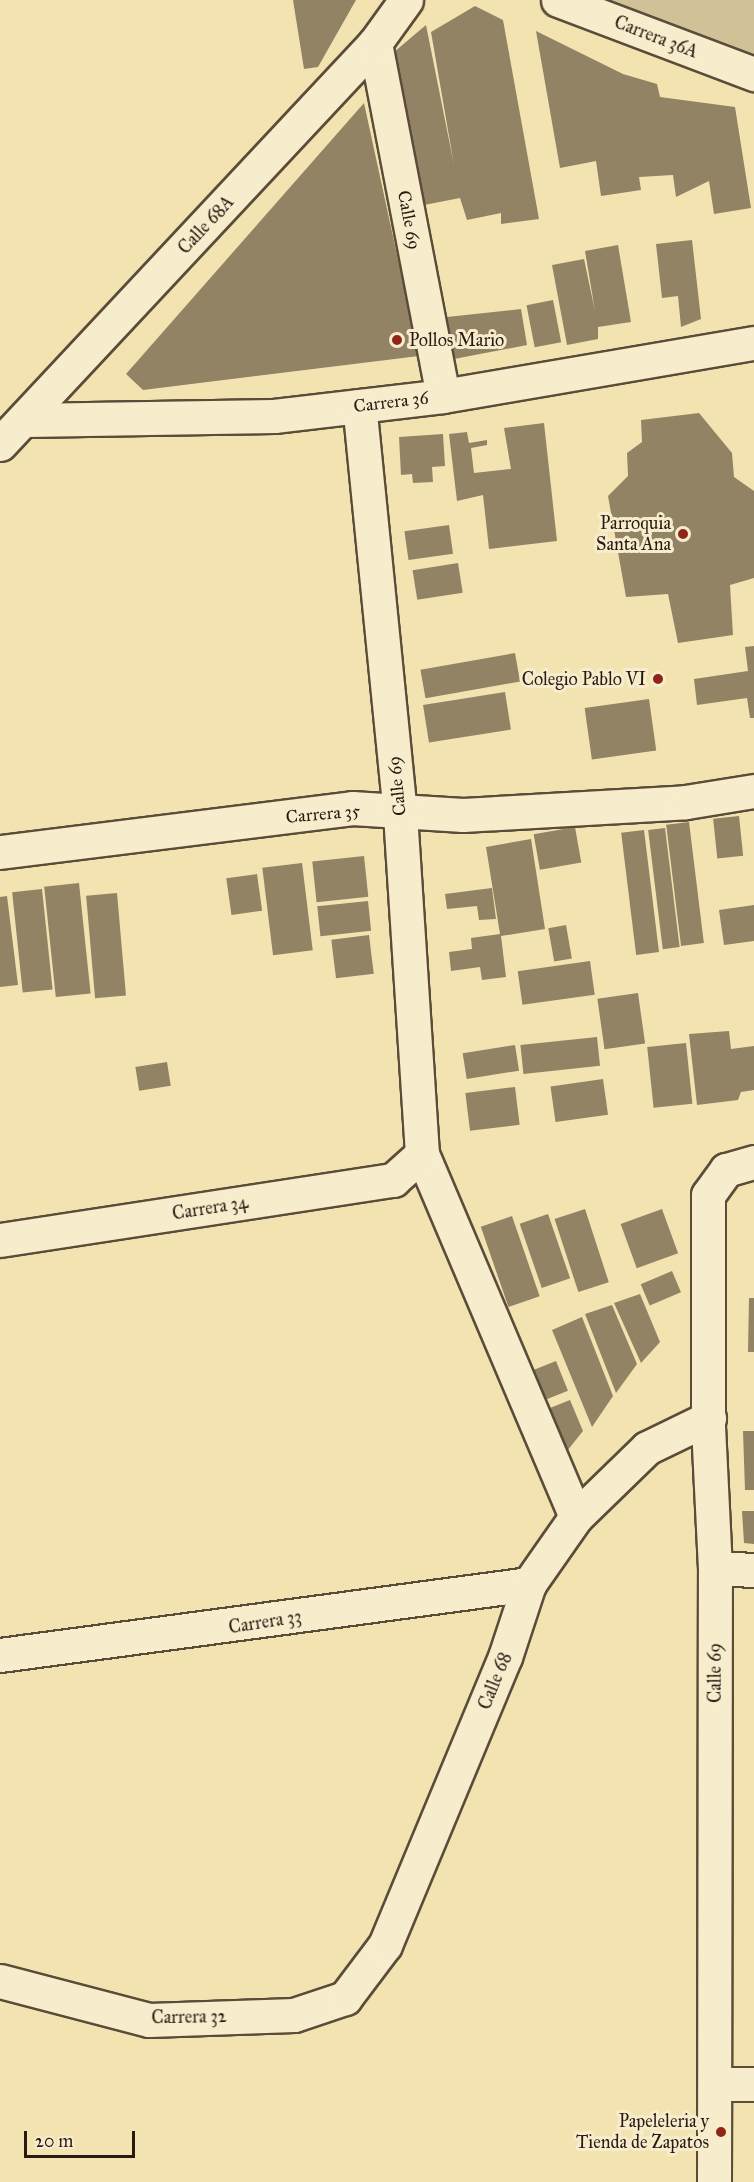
<!DOCTYPE html>
<style>
body{margin:0}
#map{position:relative;width:754px;height:2182px;overflow:hidden;background:#f3e3b1;font-family:"IM FELL Great Primer",serif}
div>[style]{position:absolute}
.green>*{inset:0;background:#d0c196}
.building>*{inset:0;background:#928365;transform-origin:0 0}
.roads{filter:drop-shadow(2px 0 #5b4c3a) drop-shadow(-2px 0 #5b4c3a) drop-shadow(0 2px #5b4c3a) drop-shadow(0 -2px #5b4c3a)}
.minor>*{height:33px;margin:-16.5px;padding:0 16.5px;transform-origin:16.5px;border-radius:16.5px;background:#f7edcc}
.dots>*{width:16px;height:16px;translate:-50% -50%;box-sizing:border-box;border:3px solid #f7edcc;border-radius:50%}
span{translate:-50% -50%;white-space:nowrap;text-align:center;line-height:1.15;-webkit-text-stroke:6px #f7edcc;paint-order:stroke}
.street-label{font-size:18px;color:#281a13}
.poi-label{font-size:18px;color:#281a13}
.left{translate:0 -50%;text-align:left}
.right{translate:-100% -50%;text-align:right}
.scale{position:absolute;left:24px;top:2131px;width:111px;height:27px;box-sizing:border-box;border:3px solid #281a13;border-top:0;padding-left:8px;font-size:18px;line-height:21px;white-space:nowrap;color:#281a13;-webkit-text-stroke:4px #f7edcc;paint-order:stroke}
</style>
<div id="map">
<div class="green">
<i style="clip-path:polygon(586px 0,754px 0,754px 61px)"></i>
</div>
<div class="building">
<i style="clip-path:polygon(293px 0,356px 0,318px 67px,304px 69px)"></i>
<i style="clip-path:polygon(475px 6px,503px 20px,539px 219px,501px 224px,501px 213px,467px 220px,460px 198px,424px 205px,394px 52px,426px 25px,454px 165px,431px 32px)"></i>
<i style="clip-path:polygon(536px 31px,623px 74px,657px 84px,660px 97px,735px 107px,751px 208px,714px 214px,709px 181px,676px 197px,673px 175px,639px 177px,641px 190px,601px 196px,596px 161px,560px 168px)"></i>
<i style="clip-path:polygon(364px 103px,419px 356px,143px 390px,126px 374px)"></i>
<i style="clip-path:polygon(692px 240px,701px 319px,681px 327px,678px 296px,662px 298px,656px 244px)"></i>
<i style="clip-path:polygon(618px 245px,631px 322px,598px 327px,598px 339px,567px 345px,552px 265px,584px 259px,595px 311px,585px 251px)"></i>
<i style="left:553px;top:300px;width:43px;height:27px;rotate:79deg"></i>
<i style="clip-path:polygon(521px 309px,527px 345px,454px 359px,447px 317px)"></i>
<i style="clip-path:polygon(699px 413px,732px 453px,734px 477px,754px 491px,754px 578px,730px 585px,733px 635px,678px 643px,668px 594px,626px 597px,608px 496px,628px 476px,627px 453px,642px 442px,641px 420px)"></i>
<i style="clip-path:polygon(544px 423px,557px 541px,489px 549px,483px 495px,457px 501px,449px 434px,467px 432px,469px 443px,487px 440px,487px 445px,471px 448px,474px 473px,511px 469px,504px 428px)"></i>
<i style="clip-path:polygon(443px 434px,445px 466px,432px 467px,433px 482px,413px 483px,412px 474px,401px 475px,399px 437px)"></i>
<i style="left:449px;top:525px;width:29px;height:45px;rotate:82deg"></i>
<i style="left:458px;top:563px;width:30px;height:46px;rotate:81deg"></i>
<i style="clip-path:polygon(754px 646px,754px 718px,750px 718px,747px 698px,697px 705px,694px 679px,748px 671px,745px 647px)"></i>
<i style="left:515px;top:653px;width:29px;height:96px;rotate:80deg"></i>
<i style="left:505px;top:692px;width:38px;height:83px;rotate:81deg"></i>
<i style="left:649px;top:699px;width:52px;height:65px;rotate:82deg"></i>
<i style="left:739px;top:816px;width:40px;height:26px;rotate:84deg"></i>
<i style="left:689px;top:822px;width:122px;height:23px;rotate:83deg"></i>
<i style="left:575px;top:827px;width:36px;height:42px;rotate:80deg"></i>
<i style="left:665px;top:828px;width:120px;height:17px;rotate:83deg"></i>
<i style="left:644px;top:830px;width:123px;height:23px;rotate:83deg"></i>
<i style="clip-path:polygon(531px 839px,545px 929px,501px 936px,506px 977px,482px 980px,480px 967px,451px 971px,449px 952px,472px 949px,471px 938px,500px 934px,486px 847px)"></i>
<i style="left:364px;top:856px;width:41px;height:52px;rotate:84deg"></i>
<i style="left:302px;top:863px;width:88px;height:40px;rotate:83deg"></i>
<i style="left:257px;top:874px;width:37px;height:31px;rotate:82deg"></i>
<i style="left:79px;top:883px;width:111px;height:35px;rotate:84deg"></i>
<i style="clip-path:polygon(492px 888px,496px 919px,479px 920px,477px 906px,447px 909px,445px 894px)"></i>
<i style="left:42px;top:889px;width:101px;height:30px;rotate:84deg"></i>
<i style="left:117px;top:893px;width:103px;height:31px;rotate:85deg"></i>
<i style="clip-path:polygon(7px 896px,18px 985px,0 987px,0 897px)"></i>
<i style="left:368px;top:901px;width:30px;height:51px;rotate:84deg"></i>
<i style="clip-path:polygon(754px 905px,754px 941px,724px 945px,719px 910px)"></i>
<i style="left:566px;top:925px;width:34px;height:18px;rotate:80deg"></i>
<i style="left:369px;top:935px;width:39px;height:38px;rotate:83deg"></i>
<i style="left:590px;top:961px;width:34px;height:73px;rotate:82deg"></i>
<i style="left:638px;top:993px;width:51px;height:41px;rotate:82deg"></i>
<i style="clip-path:polygon(729px 1031px,731px 1049px,754px 1046px,754px 1090px,741px 1092px,738px 1100px,697px 1105px,689px 1034px)"></i>
<i style="left:597px;top:1037px;width:29px;height:77px;rotate:84deg"></i>
<i style="left:686px;top:1043px;width:61px;height:39px;rotate:84deg"></i>
<i style="left:515px;top:1045px;width:26px;height:53px;rotate:81deg"></i>
<i style="left:167px;top:1062px;width:24px;height:32px;rotate:81deg"></i>
<i style="left:603px;top:1079px;width:36px;height:53px;rotate:82deg"></i>
<i style="left:515px;top:1087px;width:38px;height:50px;rotate:83deg"></i>
<i style="left:585px;top:1209px;width:77px;height:32px;rotate:72deg"></i>
<i style="left:662px;top:1209px;width:47px;height:44px;rotate:70deg"></i>
<i style="left:548px;top:1214px;width:68px;height:30px;rotate:71deg"></i>
<i style="left:512px;top:1216px;width:85px;height:33px;rotate:71deg"></i>
<i style="left:672px;top:1271px;width:23px;height:34px;rotate:67deg"></i>
<i style="clip-path:polygon(640px 1294px,660px 1342px,641px 1363px,614px 1303px)"></i>
<i style="clip-path:polygon(749px 1298px,754px 1298px,754px 1352px,748px 1352px)"></i>
<i style="clip-path:polygon(612px 1305px,637px 1364px,616px 1393px,585px 1314px)"></i>
<i style="clip-path:polygon(582px 1317px,613px 1396px,592px 1427px,552px 1330px)"></i>
<i style="left:556px;top:1361px;width:32px;height:27px;rotate:68deg"></i>
<i style="clip-path:polygon(570px 1400px,583px 1431px,563px 1456px,545px 1410px)"></i>
<i style="clip-path:polygon(743px 1431px,754px 1431px,754px 1490px,745px 1490px)"></i>
<i style="clip-path:polygon(742px 1511px,754px 1511px,754px 1544px,744px 1543px)"></i>
</div>
<div class="roads">
<div class="minor">
<i style="left:558px;top:0;width:210px;rotate:20.7deg"></i>
<i style="left:375px;top:43px;width:359px;rotate:79.1deg"></i>
<i style="left:25px;top:420px;width:249px;rotate:-0.9deg"></i>
<i style="left:274px;top:416px;width:170px;rotate:-6.7deg"></i>
<i style="left:443px;top:396px;width:315px;rotate:-9.7deg"></i>
<i style="left:0;top:444px;width:549px;rotate:-46.92deg"></i>
<i style="left:375px;top:43px;width:53px;rotate:-54.2deg"></i>
<i style="left:0;top:852px;width:355px;rotate:-7.1deg"></i>
<i style="left:352px;top:808px;width:111px;rotate:3.6deg"></i>
<i style="left:463px;top:815px;width:223px;rotate:-3.3deg"></i>
<i style="left:686px;top:802px;width:69px;rotate:-9.2deg"></i>
<i style="left:422px;top:1154px;width:394px;rotate:67deg"></i>
<i style="left:0;top:1240px;width:398px;rotate:-8.7deg"></i>
<i style="left:393px;top:1180px;width:39px;rotate:-42deg"></i>
<i style="left:422px;top:1154px;width:341px;rotate:-93.7deg"></i>
<i style="left:400px;top:814px;width:410px;rotate:-95.7deg"></i>
<i style="left:715px;top:1569px;width:39px;rotate:1deg"></i>
<i style="left:0;top:1655px;width:534px;rotate:-7.64deg"></i>
<i style="left:0;top:1981px;width:154px;rotate:14.7deg"></i>
<i style="left:149px;top:2020px;width:145px;rotate:-2deg"></i>
<i style="left:294px;top:2015px;width:54px;rotate:-18.4deg"></i>
<i style="left:345px;top:1998px;width:66px;rotate:-53deg"></i>
<i style="left:385px;top:1945px;width:312px;rotate:-67.4deg"></i>
<i style="left:505px;top:1657px;width:77px;rotate:-71.8deg"></i>
<i style="left:529px;top:1584px;width:82px;rotate:-55deg"></i>
<i style="left:576px;top:1517px;width:99px;rotate:-44.2deg"></i>
<i style="left:647px;top:1448px;width:69px;rotate:-25.8deg"></i>
<i style="left:715px;top:2084px;width:39px"></i>
<i style="left:714px;top:2182px;width:613px;rotate:-89.91deg"></i>
<i style="left:715px;top:1569px;width:141px;rotate:-92.8deg"></i>
<i style="left:708px;top:1428px;width:233px;rotate:-90deg"></i>
<i style="left:708px;top:1195px;width:31px;rotate:-54deg"></i>
<i style="left:726px;top:1170px;width:29px;rotate:-16deg"></i>
</div>
</div>
<div class="dots">
<i style="left:397px;top:340px;background:#8f2418"></i>
<i style="left:683px;top:534px;background:#8f2418"></i>
<i style="left:658px;top:679px;background:#8f2418"></i>
<i style="left:721px;top:2132px;background:#8f2418"></i>
</div>
<div class="street-label">
<span style="left:656px;top:37px;rotate:21deg">Carrera 36A</span>
<span style="left:409px;top:220px;rotate:79deg">Calle 69</span>
<span style="left:206px;top:225px;rotate:-47deg">Calle 68A</span>
<span style="left:391px;top:402px;rotate:-7deg">Carrera 36</span>
<span style="left:397px;top:786px;rotate:-96deg">Calle 69</span>
<span style="left:323px;top:814px;rotate:-5deg">Carrera 35</span>
<span style="left:210px;top:1208px;rotate:-9deg">Carrera 34</span>
<span style="left:265px;top:1622px;rotate:-9deg">Carrera 33</span>
<span style="left:715px;top:1673px;rotate:-90deg">Calle 69</span>
<span style="left:495px;top:1681px;rotate:-68deg">Calle 68</span>
<span style="left:189px;top:2017px;rotate:-1deg">Carrera 32</span>
</div>
<div class="poi-label">
<span class="left" style="left:409px;top:340px">Pollos Mario</span>
<span class="right" style="left:671px;top:534px">Parroquia<br>Santa Ana</span>
<span class="right" style="left:646px;top:679px">Colegio Pablo VI</span>
<span class="right" style="left:709px;top:2132px">Papeleleria y<br>Tienda de Zapatos</span>
</div>
<div class="scale">20 m</div>
</div>
